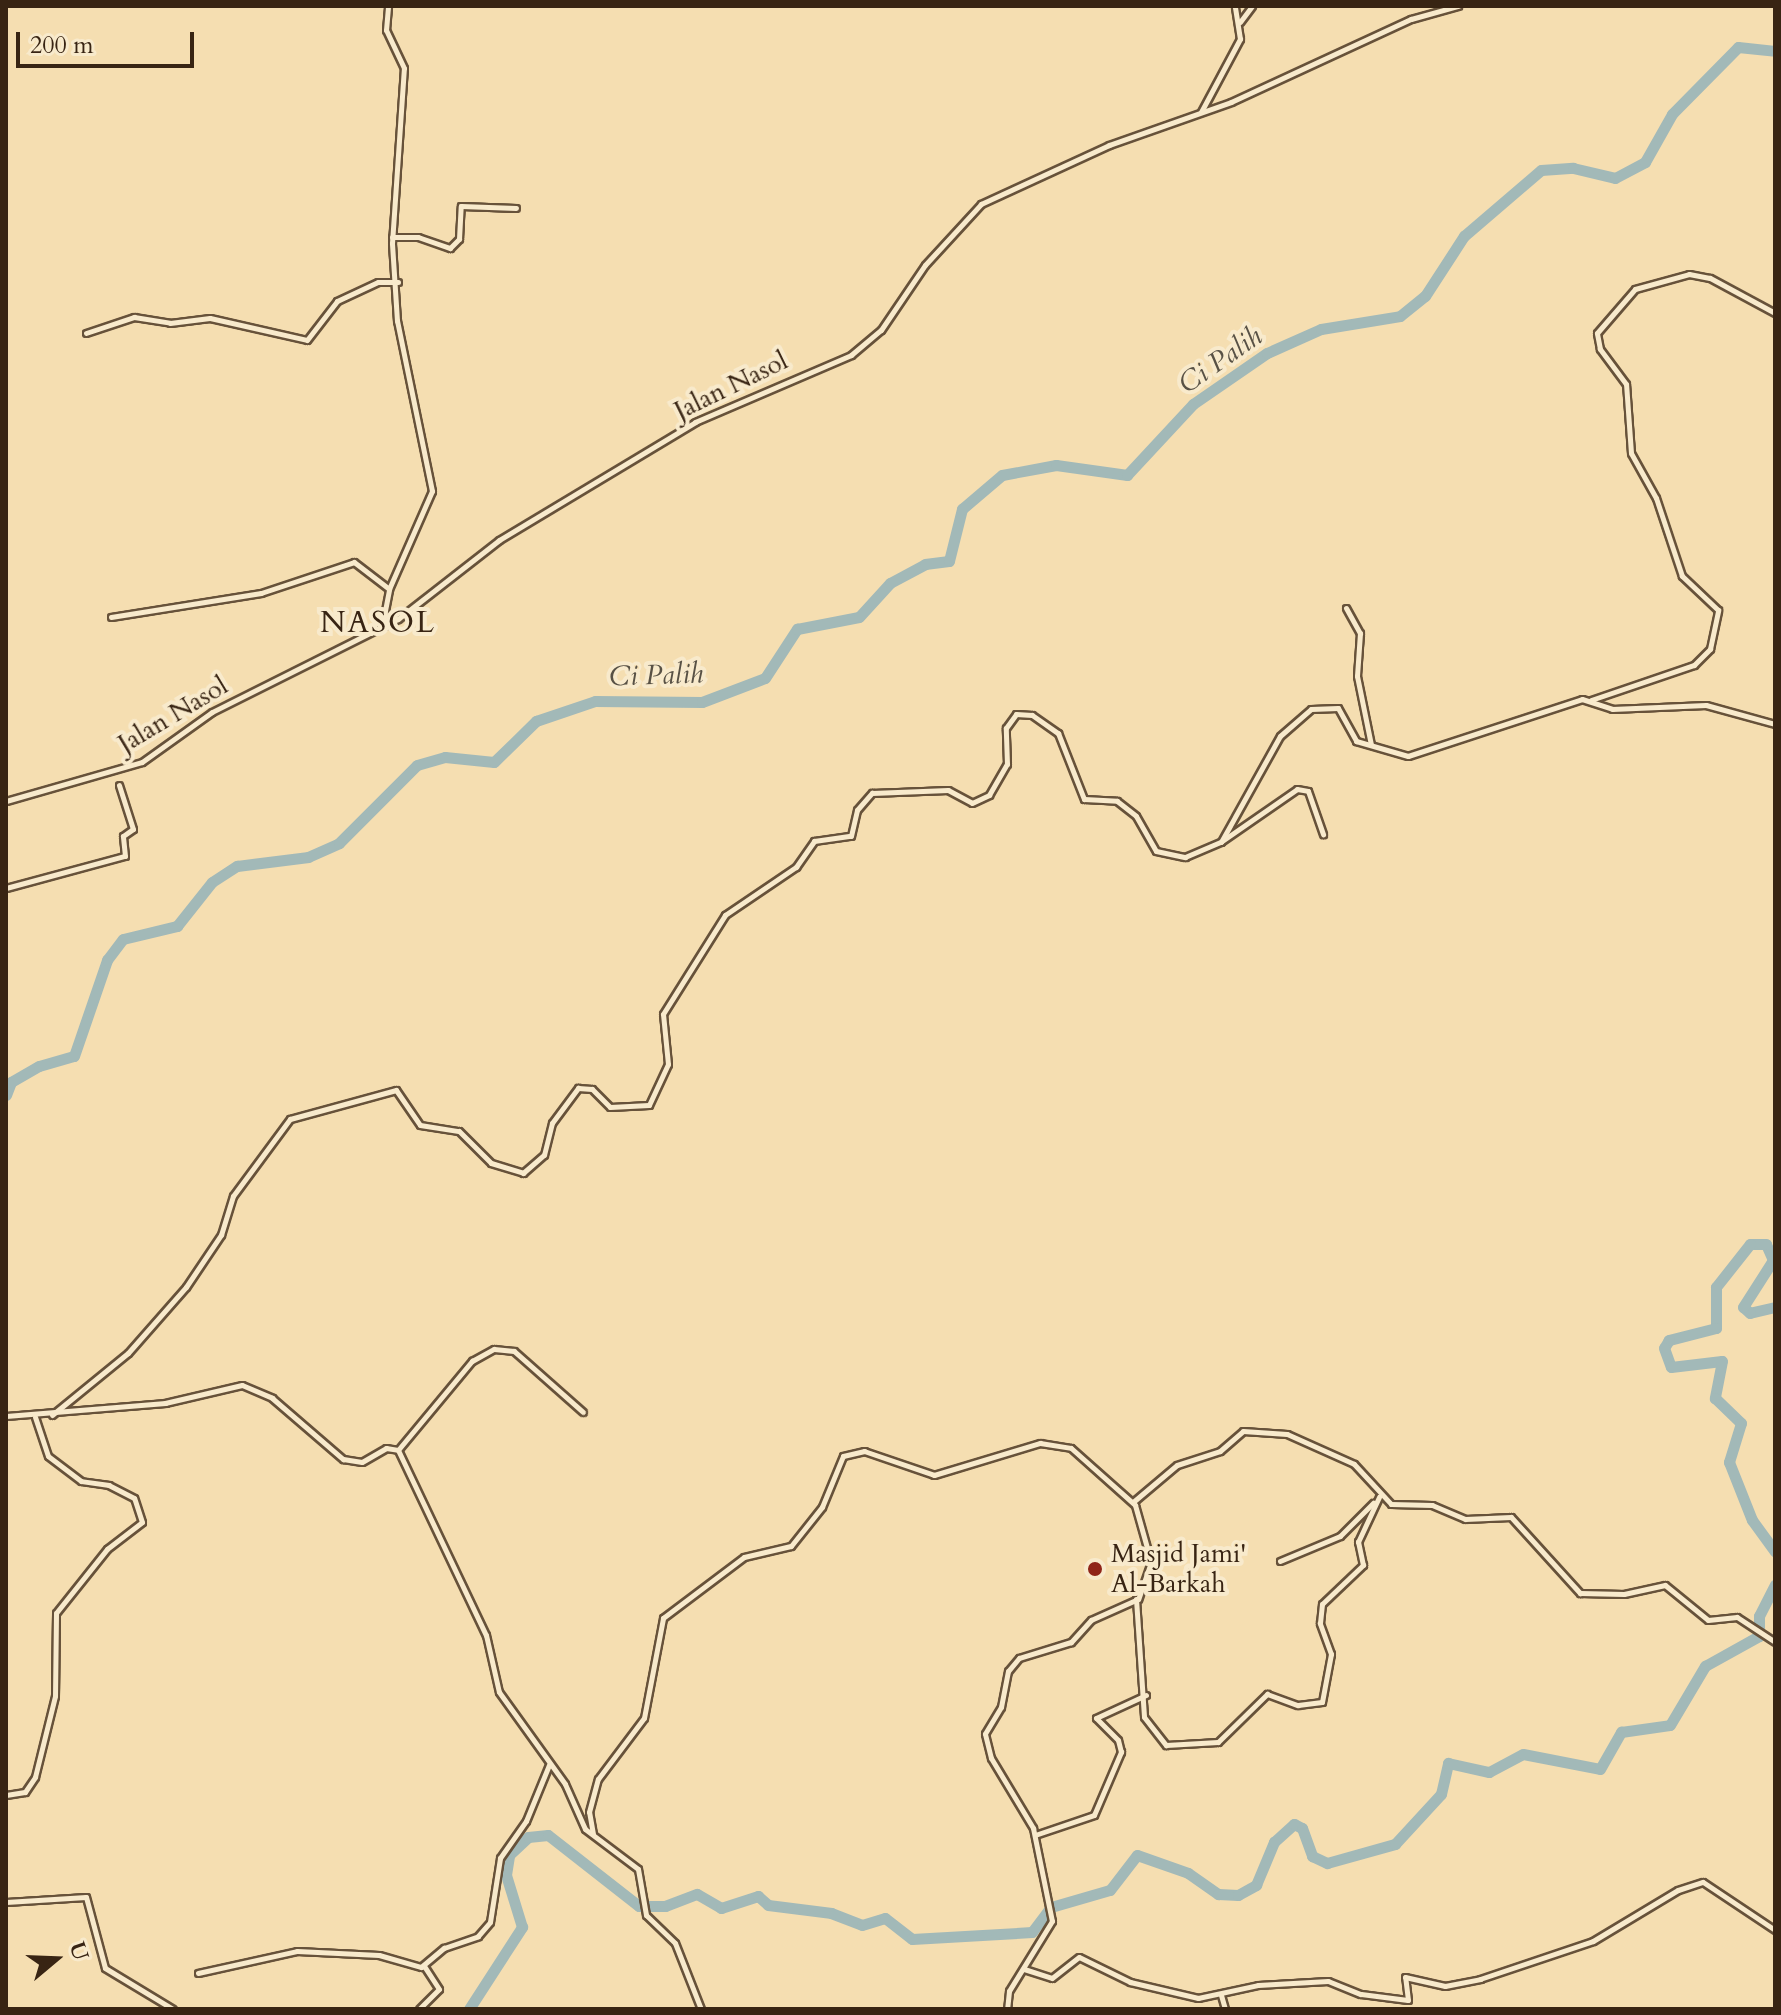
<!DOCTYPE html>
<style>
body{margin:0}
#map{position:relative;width:1781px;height:2015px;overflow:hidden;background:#f5deb1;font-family:Cardo,serif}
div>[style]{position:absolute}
.river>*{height:11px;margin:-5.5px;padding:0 5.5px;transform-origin:5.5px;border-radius:5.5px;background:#a2b9b8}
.roads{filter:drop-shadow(2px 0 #67523a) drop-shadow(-2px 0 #67523a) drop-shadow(0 2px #67523a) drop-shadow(0 -2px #67523a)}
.street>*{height:5px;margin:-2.5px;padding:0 2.5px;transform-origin:2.5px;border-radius:2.5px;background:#f8eacc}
.dots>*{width:22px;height:22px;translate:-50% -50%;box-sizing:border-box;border:4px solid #f8eacc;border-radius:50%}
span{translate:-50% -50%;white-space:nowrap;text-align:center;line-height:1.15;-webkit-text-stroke:8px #f8eacc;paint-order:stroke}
.street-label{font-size:26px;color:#382413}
.poi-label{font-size:26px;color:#382413}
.left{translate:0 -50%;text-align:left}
.water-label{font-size:28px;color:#585145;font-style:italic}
.quarter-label{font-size:30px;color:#382413;letter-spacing:2px}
.frame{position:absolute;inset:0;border:8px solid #382413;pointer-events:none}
.north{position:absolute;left:16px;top:1919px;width:80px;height:80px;-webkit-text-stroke:6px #f8eacc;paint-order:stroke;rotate:71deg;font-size:22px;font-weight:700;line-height:32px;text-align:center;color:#382413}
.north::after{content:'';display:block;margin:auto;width:28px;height:36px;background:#382413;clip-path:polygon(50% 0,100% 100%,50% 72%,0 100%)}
.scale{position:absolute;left:16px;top:32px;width:178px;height:36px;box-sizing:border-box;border:4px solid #382413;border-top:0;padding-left:10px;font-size:24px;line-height:28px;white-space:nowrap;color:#382413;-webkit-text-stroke:6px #f8eacc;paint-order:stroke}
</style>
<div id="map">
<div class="river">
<i style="left:6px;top:1095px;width:14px;rotate:-69deg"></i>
<i style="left:11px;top:1082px;width:32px;rotate:-30deg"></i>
<i style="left:39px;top:1066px;width:36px;rotate:-16deg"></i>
<i style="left:74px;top:1056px;width:102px;rotate:-71deg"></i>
<i style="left:107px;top:960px;width:26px;rotate:-53deg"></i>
<i style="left:123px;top:939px;width:56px;rotate:-13.5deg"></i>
<i style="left:177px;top:926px;width:56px;rotate:-51.5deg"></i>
<i style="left:212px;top:882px;width:30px;rotate:-33deg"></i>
<i style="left:237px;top:866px;width:72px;rotate:-7.2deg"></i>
<i style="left:308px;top:857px;width:34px;rotate:-24deg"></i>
<i style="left:339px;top:843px;width:110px;rotate:-45deg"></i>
<i style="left:417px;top:765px;width:29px;rotate:-16deg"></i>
<i style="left:445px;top:757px;width:49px;rotate:5.8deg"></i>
<i style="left:494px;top:762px;width:59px;rotate:-44.3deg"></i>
<i style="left:536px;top:721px;width:62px;rotate:-18.7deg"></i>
<i style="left:595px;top:701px;width:107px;rotate:0.5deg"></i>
<i style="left:702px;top:702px;width:67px;rotate:-20.9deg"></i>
<i style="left:765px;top:678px;width:59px;rotate:-56.9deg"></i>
<i style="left:797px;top:629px;width:63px;rotate:-11deg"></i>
<i style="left:859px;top:617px;width:46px;rotate:-47.6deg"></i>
<i style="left:890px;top:583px;width:40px;rotate:-28deg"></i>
<i style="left:925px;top:564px;width:24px;rotate:-7deg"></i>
<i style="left:949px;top:561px;width:54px;rotate:-76deg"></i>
<i style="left:962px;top:509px;width:52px;rotate:-40.4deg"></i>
<i style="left:1002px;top:475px;width:55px;rotate:-10.5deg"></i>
<i style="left:1056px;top:465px;width:72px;rotate:8deg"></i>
<i style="left:1127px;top:475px;width:97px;rotate:-47.1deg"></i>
<i style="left:1193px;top:404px;width:90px;rotate:-34.6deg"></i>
<i style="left:1267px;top:353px;width:59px;rotate:-24deg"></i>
<i style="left:1321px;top:329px;width:80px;rotate:-9.3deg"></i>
<i style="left:1400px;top:316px;width:32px;rotate:-39deg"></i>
<i style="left:1425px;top:296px;width:72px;rotate:-57deg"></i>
<i style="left:1464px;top:236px;width:101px;rotate:-40.6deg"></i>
<i style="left:1541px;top:170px;width:32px;rotate:-4deg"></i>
<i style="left:1573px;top:168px;width:43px;rotate:13.4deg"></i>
<i style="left:1615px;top:178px;width:34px;rotate:-28deg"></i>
<i style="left:1645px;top:162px;width:55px;rotate:-60.6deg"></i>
<i style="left:1672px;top:114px;width:94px;rotate:-45.4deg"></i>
<i style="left:1738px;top:47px;width:37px;rotate:6deg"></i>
<i style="left:1775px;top:1307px;width:26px;rotate:167deg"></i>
<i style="left:1750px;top:1313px;width:9px;rotate:-139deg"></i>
<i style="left:1743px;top:1307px;width:56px;rotate:-57.4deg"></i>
<i style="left:1773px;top:1260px;width:17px;rotate:-114deg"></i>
<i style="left:1766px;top:1244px;width:16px;rotate:180deg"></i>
<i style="left:1750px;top:1244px;width:55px;rotate:128.3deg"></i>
<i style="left:1716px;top:1287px;width:41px;rotate:90deg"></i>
<i style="left:1716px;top:1328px;width:49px;rotate:165.7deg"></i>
<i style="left:1669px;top:1340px;width:9px;rotate:122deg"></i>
<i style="left:1664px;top:1348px;width:20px;rotate:70deg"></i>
<i style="left:1671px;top:1367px;width:51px;rotate:-6.7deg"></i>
<i style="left:1722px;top:1361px;width:38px;rotate:101deg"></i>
<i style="left:1715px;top:1398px;width:36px;rotate:44deg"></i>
<i style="left:1741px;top:1423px;width:41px;rotate:107.1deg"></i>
<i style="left:1729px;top:1462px;width:62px;rotate:68.4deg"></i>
<i style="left:1752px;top:1520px;width:39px;rotate:54deg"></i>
<i style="left:469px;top:2009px;width:98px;rotate:-57.1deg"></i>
<i style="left:522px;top:1927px;width:54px;rotate:-107.1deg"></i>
<i style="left:506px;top:1875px;width:20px;rotate:-81deg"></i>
<i style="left:509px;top:1855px;width:26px;rotate:-43deg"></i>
<i style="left:528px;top:1837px;width:20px;rotate:-6deg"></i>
<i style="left:548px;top:1835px;width:115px;rotate:38deg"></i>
<i style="left:639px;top:1906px;width:26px"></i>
<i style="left:665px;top:1906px;width:34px;rotate:-21deg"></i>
<i style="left:697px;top:1894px;width:28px;rotate:30deg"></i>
<i style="left:721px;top:1908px;width:39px;rotate:-18deg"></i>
<i style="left:758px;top:1896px;width:13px;rotate:42deg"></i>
<i style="left:768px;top:1905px;width:64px;rotate:7.2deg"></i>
<i style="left:831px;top:1913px;width:33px;rotate:21deg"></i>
<i style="left:862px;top:1925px;width:24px;rotate:-17deg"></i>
<i style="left:885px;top:1918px;width:34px;rotate:38deg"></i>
<i style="left:912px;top:1939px;width:120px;rotate:-3.3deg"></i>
<i style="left:1032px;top:1932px;width:31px;rotate:-53deg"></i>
<i style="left:1051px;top:1907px;width:61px;rotate:-16.1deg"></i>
<i style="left:1110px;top:1890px;width:44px;rotate:-52.4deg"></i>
<i style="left:1137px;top:1855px;width:54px;rotate:19.4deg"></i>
<i style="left:1188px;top:1873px;width:37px;rotate:35deg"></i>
<i style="left:1218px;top:1894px;width:20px;rotate:3deg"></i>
<i style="left:1238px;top:1895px;width:21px;rotate:-29deg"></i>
<i style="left:1256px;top:1885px;width:47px;rotate:-67.3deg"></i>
<i style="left:1274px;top:1842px;width:27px;rotate:-42deg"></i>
<i style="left:1294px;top:1824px;width:9px;rotate:27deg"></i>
<i style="left:1302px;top:1828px;width:30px;rotate:70deg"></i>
<i style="left:1312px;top:1856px;width:17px;rotate:25deg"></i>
<i style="left:1327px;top:1863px;width:71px;rotate:-15.6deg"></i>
<i style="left:1395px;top:1844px;width:68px;rotate:-47.4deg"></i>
<i style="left:1441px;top:1794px;width:32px;rotate:-77deg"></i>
<i style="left:1448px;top:1763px;width:42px;rotate:12.4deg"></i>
<i style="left:1489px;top:1772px;width:38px;rotate:-28deg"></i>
<i style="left:1523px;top:1754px;width:78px;rotate:11deg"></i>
<i style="left:1600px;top:1769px;width:43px;rotate:-60.4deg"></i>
<i style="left:1621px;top:1732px;width:49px;rotate:-8.1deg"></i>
<i style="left:1670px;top:1725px;width:69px;rotate:-59.3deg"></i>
<i style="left:1705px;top:1666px;width:62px;rotate:-29.1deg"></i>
<i style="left:1759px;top:1636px;width:20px;rotate:-90deg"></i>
<i style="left:1759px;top:1616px;width:35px;rotate:-63deg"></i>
</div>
<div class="roads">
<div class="street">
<i style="left:1240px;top:22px;width:20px;rotate:-53deg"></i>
<i style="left:1201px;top:112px;width:83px;rotate:-61.9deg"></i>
<i style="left:1240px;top:39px;width:33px;rotate:-99deg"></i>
<i style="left:392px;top:237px;width:26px"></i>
<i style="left:418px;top:237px;width:34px;rotate:19deg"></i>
<i style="left:450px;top:248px;width:13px;rotate:-45deg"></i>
<i style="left:459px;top:239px;width:33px;rotate:-87deg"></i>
<i style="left:461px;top:206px;width:55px;rotate:2.1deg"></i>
<i style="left:86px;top:333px;width:51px;rotate:-18.4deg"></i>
<i style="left:134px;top:317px;width:36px;rotate:9deg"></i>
<i style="left:170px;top:323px;width:40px;rotate:-7.1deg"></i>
<i style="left:210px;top:318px;width:99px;rotate:12.8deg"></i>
<i style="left:307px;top:340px;width:49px;rotate:-52.4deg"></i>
<i style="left:337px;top:301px;width:45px;rotate:-24.9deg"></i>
<i style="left:378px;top:282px;width:20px"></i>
<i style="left:1346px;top:608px;width:29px;rotate:61deg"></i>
<i style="left:1360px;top:633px;width:43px;rotate:94deg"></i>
<i style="left:1357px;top:676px;width:70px;rotate:78.5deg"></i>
<i style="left:111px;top:617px;width:152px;rotate:-9.1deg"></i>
<i style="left:261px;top:593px;width:98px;rotate:-18.4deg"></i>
<i style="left:354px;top:562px;width:44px;rotate:37.6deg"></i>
<i style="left:382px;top:626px;width:38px;rotate:-79deg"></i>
<i style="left:389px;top:589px;width:107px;rotate:-66.3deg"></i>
<i style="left:432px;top:491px;width:174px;rotate:-101.6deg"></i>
<i style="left:397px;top:321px;width:78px;rotate:-93.7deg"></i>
<i style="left:392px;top:243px;width:175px;rotate:-86.1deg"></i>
<i style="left:404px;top:68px;width:42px;rotate:-115.3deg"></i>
<i style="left:386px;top:30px;width:24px;rotate:-85deg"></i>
<i style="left:1591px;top:700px;width:109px;rotate:-18.8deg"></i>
<i style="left:1694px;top:665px;width:23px;rotate:-45deg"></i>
<i style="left:1710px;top:649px;width:40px;rotate:-78deg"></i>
<i style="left:1718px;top:610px;width:50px;rotate:-136.6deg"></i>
<i style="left:1682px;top:576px;width:82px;rotate:-108.4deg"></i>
<i style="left:1656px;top:498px;width:51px;rotate:-119.1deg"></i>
<i style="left:1631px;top:453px;width:69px;rotate:-94.1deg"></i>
<i style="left:1626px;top:384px;width:44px;rotate:-126.6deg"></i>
<i style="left:1600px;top:349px;width:16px;rotate:-101deg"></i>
<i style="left:1597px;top:333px;width:58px;rotate:-49.2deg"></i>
<i style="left:1635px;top:289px;width:56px;rotate:-15.5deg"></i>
<i style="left:1689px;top:274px;width:21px;rotate:11deg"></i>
<i style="left:1710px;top:278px;width:74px;rotate:28.3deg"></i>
<i style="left:6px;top:801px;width:141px;rotate:-16deg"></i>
<i style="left:142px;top:762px;width:86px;rotate:-35.5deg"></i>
<i style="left:212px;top:712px;width:208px;rotate:-26.6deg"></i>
<i style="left:398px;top:619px;width:128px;rotate:-38deg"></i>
<i style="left:499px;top:540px;width:229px;rotate:-31deg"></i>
<i style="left:695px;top:422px;width:170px;rotate:-23.2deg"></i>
<i style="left:851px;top:355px;width:39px;rotate:-40deg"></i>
<i style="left:881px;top:330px;width:78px;rotate:-55.9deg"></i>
<i style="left:925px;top:265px;width:83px;rotate:-47.4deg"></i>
<i style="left:981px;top:204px;width:141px;rotate:-24.7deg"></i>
<i style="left:1109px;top:145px;width:129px;rotate:-19.4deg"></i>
<i style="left:1231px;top:102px;width:198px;rotate:-24.8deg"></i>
<i style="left:1411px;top:19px;width:49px;rotate:-15.5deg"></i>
<i style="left:1222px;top:841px;width:91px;rotate:-34.7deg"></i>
<i style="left:1297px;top:789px;width:11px;rotate:10deg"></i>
<i style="left:1308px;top:791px;width:46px;rotate:70.8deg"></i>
<i style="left:6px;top:888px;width:123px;rotate:-15.1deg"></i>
<i style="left:125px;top:856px;width:20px;rotate:-96deg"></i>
<i style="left:123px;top:836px;width:12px;rotate:-35deg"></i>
<i style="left:133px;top:829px;width:46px;rotate:-107.7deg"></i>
<i style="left:52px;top:1415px;width:98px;rotate:-39.2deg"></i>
<i style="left:128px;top:1353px;width:88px;rotate:-48.7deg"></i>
<i style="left:186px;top:1287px;width:63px;rotate:-56.1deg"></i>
<i style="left:221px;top:1235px;width:41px;rotate:-72.9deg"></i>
<i style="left:233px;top:1196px;width:96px;rotate:-53.5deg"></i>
<i style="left:290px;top:1119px;width:110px;rotate:-15.3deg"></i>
<i style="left:396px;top:1090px;width:42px;rotate:55.6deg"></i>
<i style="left:420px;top:1125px;width:39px;rotate:9deg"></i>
<i style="left:459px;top:1131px;width:45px;rotate:45deg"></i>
<i style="left:491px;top:1163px;width:34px;rotate:17deg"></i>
<i style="left:523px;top:1173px;width:28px;rotate:-41deg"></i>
<i style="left:544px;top:1155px;width:33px;rotate:-76deg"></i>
<i style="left:552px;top:1123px;width:44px;rotate:-53.4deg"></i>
<i style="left:578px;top:1088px;width:14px;rotate:4deg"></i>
<i style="left:592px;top:1089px;width:25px;rotate:45deg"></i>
<i style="left:610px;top:1107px;width:39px;rotate:-3deg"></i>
<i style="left:649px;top:1105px;width:45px;rotate:-65.1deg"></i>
<i style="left:668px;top:1064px;width:50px;rotate:-95.7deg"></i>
<i style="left:663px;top:1014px;width:117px;rotate:-57.9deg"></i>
<i style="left:725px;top:915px;width:86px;rotate:-34.1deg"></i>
<i style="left:796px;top:867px;width:32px;rotate:-55deg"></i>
<i style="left:814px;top:841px;width:37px;rotate:-8deg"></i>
<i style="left:851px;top:836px;width:27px;rotate:-77deg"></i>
<i style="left:857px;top:810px;width:23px;rotate:-49deg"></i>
<i style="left:872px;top:793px;width:76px;rotate:-2.3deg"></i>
<i style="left:948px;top:790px;width:27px;rotate:28deg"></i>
<i style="left:972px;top:803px;width:19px;rotate:-25deg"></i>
<i style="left:989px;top:795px;width:36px;rotate:-60deg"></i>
<i style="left:1007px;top:764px;width:36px;rotate:-92deg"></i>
<i style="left:1006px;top:728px;width:17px;rotate:-54deg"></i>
<i style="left:1016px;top:714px;width:16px;rotate:4deg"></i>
<i style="left:1032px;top:715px;width:32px;rotate:35deg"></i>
<i style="left:1058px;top:733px;width:71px;rotate:68.5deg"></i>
<i style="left:1084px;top:799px;width:33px;rotate:3deg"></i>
<i style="left:1117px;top:801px;width:24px;rotate:38deg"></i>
<i style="left:1136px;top:816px;width:40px;rotate:60.3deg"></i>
<i style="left:1156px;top:851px;width:30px;rotate:12deg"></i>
<i style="left:1185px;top:857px;width:39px;rotate:-23deg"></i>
<i style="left:1221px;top:842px;width:121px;rotate:-60.9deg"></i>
<i style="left:1280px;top:736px;width:41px;rotate:-41.1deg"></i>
<i style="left:1311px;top:709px;width:27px;rotate:-2deg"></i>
<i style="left:1338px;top:708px;width:38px;rotate:61deg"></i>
<i style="left:1356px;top:741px;width:54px;rotate:16.1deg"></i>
<i style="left:1408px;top:756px;width:183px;rotate:-18.1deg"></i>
<i style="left:1582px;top:699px;width:32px;rotate:18deg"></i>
<i style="left:1612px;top:709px;width:94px;rotate:-2.4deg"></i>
<i style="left:1706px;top:705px;width:72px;rotate:15.4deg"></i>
<i style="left:6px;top:1416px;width:160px;rotate:-4.7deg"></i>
<i style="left:165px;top:1403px;width:79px;rotate:-13.2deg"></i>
<i style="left:242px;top:1385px;width:33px;rotate:23deg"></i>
<i style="left:272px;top:1398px;width:94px;rotate:40.7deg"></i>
<i style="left:343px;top:1459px;width:19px;rotate:9deg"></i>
<i style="left:362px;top:1462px;width:28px;rotate:-30deg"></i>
<i style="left:386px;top:1448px;width:12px;rotate:9deg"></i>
<i style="left:398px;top:1450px;width:205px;rotate:64.6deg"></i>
<i style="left:486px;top:1635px;width:58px;rotate:77.2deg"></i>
<i style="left:499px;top:1692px;width:113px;rotate:54.3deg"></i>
<i style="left:565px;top:1784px;width:49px;rotate:66deg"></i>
<i style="left:585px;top:1829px;width:66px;rotate:37deg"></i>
<i style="left:638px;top:1869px;width:47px;rotate:80.1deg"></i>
<i style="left:646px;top:1915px;width:40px;rotate:44deg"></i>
<i style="left:675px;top:1943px;width:71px;rotate:68.5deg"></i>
<i style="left:398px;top:1450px;width:116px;rotate:-50.3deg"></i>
<i style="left:472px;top:1361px;width:25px;rotate:-29deg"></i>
<i style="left:494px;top:1349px;width:20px;rotate:6deg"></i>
<i style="left:514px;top:1351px;width:92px;rotate:41.5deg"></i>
<i style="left:1133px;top:1502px;width:57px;rotate:-40.1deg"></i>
<i style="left:1177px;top:1465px;width:45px;rotate:-18deg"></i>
<i style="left:1220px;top:1451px;width:30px;rotate:-41deg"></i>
<i style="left:1243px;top:1431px;width:44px;rotate:3.9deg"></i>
<i style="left:1287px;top:1434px;width:73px;rotate:24.1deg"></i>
<i style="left:1354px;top:1464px;width:54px;rotate:47.2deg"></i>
<i style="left:1391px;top:1504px;width:41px;rotate:1.4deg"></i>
<i style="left:1432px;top:1505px;width:36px;rotate:23deg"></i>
<i style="left:1465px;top:1519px;width:46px;rotate:-2.5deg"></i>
<i style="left:1511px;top:1517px;width:103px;rotate:47.8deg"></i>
<i style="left:1580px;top:1593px;width:44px;rotate:1.3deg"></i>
<i style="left:1624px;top:1594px;width:42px;rotate:-12.4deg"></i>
<i style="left:1665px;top:1585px;width:55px;rotate:39.1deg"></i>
<i style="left:1708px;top:1620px;width:29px;rotate:-6deg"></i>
<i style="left:1737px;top:1617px;width:45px;rotate:33.3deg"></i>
<i style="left:1280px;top:1561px;width:65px;rotate:-22.6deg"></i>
<i style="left:1340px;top:1536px;width:47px;rotate:-45deg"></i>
<i style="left:1136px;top:1599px;width:118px;rotate:86.1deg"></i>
<i style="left:1144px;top:1717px;width:36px;rotate:52deg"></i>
<i style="left:1166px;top:1745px;width:52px;rotate:-3.3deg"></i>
<i style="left:1218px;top:1742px;width:69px;rotate:-44.4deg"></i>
<i style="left:1267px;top:1694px;width:33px;rotate:20deg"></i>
<i style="left:1298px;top:1705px;width:24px;rotate:-7deg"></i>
<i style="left:1322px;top:1702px;width:49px;rotate:-79.4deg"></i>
<i style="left:1331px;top:1654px;width:33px;rotate:-110deg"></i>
<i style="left:1320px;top:1623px;width:19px;rotate:-84deg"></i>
<i style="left:1322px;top:1604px;width:57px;rotate:-43.6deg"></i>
<i style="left:1363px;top:1565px;width:24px;rotate:-102deg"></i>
<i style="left:1358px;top:1542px;width:50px;rotate:-65deg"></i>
<i style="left:6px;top:1795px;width:19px;rotate:-9deg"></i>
<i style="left:25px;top:1792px;width:18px;rotate:-56deg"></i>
<i style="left:35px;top:1777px;width:83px;rotate:-76.1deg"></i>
<i style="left:55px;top:1696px;width:83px;rotate:-89.3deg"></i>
<i style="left:56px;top:1613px;width:82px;rotate:-51.4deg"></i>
<i style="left:107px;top:1549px;width:44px;rotate:-37.6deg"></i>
<i style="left:142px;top:1522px;width:25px;rotate:-108deg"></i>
<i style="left:134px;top:1498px;width:28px;rotate:-153deg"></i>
<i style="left:109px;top:1485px;width:28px;rotate:-172deg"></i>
<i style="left:81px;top:1481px;width:41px;rotate:-142.9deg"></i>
<i style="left:48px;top:1456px;width:41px;rotate:-108.4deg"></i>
<i style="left:593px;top:1834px;width:22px;rotate:-100deg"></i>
<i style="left:589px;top:1812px;width:34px;rotate:-75deg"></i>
<i style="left:598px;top:1779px;width:76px;rotate:-53deg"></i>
<i style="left:644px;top:1718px;width:102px;rotate:-79.2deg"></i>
<i style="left:663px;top:1618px;width:101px;rotate:-37deg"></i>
<i style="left:744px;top:1557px;width:48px;rotate:-13.2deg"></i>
<i style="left:791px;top:1546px;width:50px;rotate:-51.5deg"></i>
<i style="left:822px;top:1507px;width:55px;rotate:-67.6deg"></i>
<i style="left:843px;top:1456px;width:22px;rotate:-13deg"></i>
<i style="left:864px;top:1451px;width:74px;rotate:18.9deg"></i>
<i style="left:934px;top:1475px;width:111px;rotate:-16.8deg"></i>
<i style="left:1040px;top:1443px;width:31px;rotate:9deg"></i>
<i style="left:1071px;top:1448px;width:86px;rotate:41.7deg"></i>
<i style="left:1135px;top:1505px;width:59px;rotate:74.3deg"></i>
<i style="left:1151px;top:1562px;width:39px;rotate:109deg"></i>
<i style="left:1138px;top:1599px;width:51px;rotate:155.9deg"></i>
<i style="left:1091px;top:1620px;width:30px;rotate:132deg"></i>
<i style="left:1071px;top:1642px;width:54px;rotate:162.9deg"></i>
<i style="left:1019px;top:1658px;width:17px;rotate:130deg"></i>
<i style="left:1008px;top:1671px;width:37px;rotate:101deg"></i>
<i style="left:1001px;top:1707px;width:31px;rotate:121deg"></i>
<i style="left:985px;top:1734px;width:25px;rotate:76deg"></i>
<i style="left:991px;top:1758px;width:82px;rotate:59deg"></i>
<i style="left:1033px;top:1828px;width:95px;rotate:78.5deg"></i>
<i style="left:1052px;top:1921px;width:82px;rotate:121.6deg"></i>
<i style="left:1009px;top:1991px;width:18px;rotate:96deg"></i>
<i style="left:1035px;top:1835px;width:62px;rotate:-18.7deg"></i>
<i style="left:1094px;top:1815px;width:69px;rotate:-66.8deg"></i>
<i style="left:1121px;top:1752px;width:12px;rotate:-104deg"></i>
<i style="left:1118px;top:1740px;width:31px;rotate:-135deg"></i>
<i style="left:1096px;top:1718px;width:55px;rotate:-24.7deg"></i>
<i style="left:6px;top:1902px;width:80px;rotate:-3.6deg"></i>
<i style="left:86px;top:1897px;width:73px;rotate:75deg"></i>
<i style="left:105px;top:1968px;width:79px;rotate:31.1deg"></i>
<i style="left:1024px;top:1969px;width:29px;rotate:18deg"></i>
<i style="left:1052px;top:1978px;width:34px;rotate:-38deg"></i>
<i style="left:1079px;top:1957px;width:57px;rotate:26.1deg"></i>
<i style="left:1130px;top:1982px;width:70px;rotate:13.2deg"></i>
<i style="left:1198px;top:1998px;width:61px;rotate:-12.2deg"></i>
<i style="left:1258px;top:1985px;width:70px;rotate:-3.3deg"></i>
<i style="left:1328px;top:1981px;width:35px;rotate:22deg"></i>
<i style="left:1361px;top:1994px;width:47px;rotate:7.3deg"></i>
<i style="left:1408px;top:2000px;width:23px;rotate:-97deg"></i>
<i style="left:1405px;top:1977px;width:41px;rotate:12.7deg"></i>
<i style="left:1445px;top:1986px;width:36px;rotate:-11deg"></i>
<i style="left:1480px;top:1979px;width:119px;rotate:-18.6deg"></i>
<i style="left:1593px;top:1941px;width:99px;rotate:-31deg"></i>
<i style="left:1678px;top:1890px;width:26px;rotate:-18deg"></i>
<i style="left:1703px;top:1882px;width:87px;rotate:33.7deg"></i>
<i style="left:198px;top:1973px;width:101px;rotate:-12.5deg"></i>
<i style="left:297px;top:1951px;width:82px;rotate:2.8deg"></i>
<i style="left:379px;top:1955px;width:44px;rotate:15.9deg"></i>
<i style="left:421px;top:1967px;width:30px;rotate:-40deg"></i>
<i style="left:444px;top:1948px;width:36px;rotate:-19deg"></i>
<i style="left:478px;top:1936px;width:18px;rotate:-49deg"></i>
<i style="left:490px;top:1922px;width:65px;rotate:-81.1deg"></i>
<i style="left:500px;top:1858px;width:45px;rotate:-54.9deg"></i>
<i style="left:526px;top:1821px;width:61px;rotate:-67.7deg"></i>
<i style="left:1221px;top:1995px;width:15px;rotate:74deg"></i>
<i style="left:419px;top:2009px;width:28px;rotate:-45deg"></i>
<i style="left:439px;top:1989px;width:27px;rotate:-123deg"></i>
</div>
</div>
<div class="dots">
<i style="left:1095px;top:1569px;background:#8f2418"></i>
</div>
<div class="street-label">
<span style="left:731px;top:386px;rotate:-26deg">Jalan Nasol</span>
<span style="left:173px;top:715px;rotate:-31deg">Jalan Nasol</span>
</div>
<div class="poi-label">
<span class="left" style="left:1111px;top:1569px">Masjid Jami'<br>Al-Barkah</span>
</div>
<div class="water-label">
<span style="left:1220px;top:360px;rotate:-35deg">Ci Palih</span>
<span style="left:656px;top:675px;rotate:-2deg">Ci Palih</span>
</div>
<div class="quarter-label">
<span style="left:378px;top:623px">NASOL</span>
</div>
<div class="frame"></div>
<div class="north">U</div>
<div class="scale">200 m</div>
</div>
